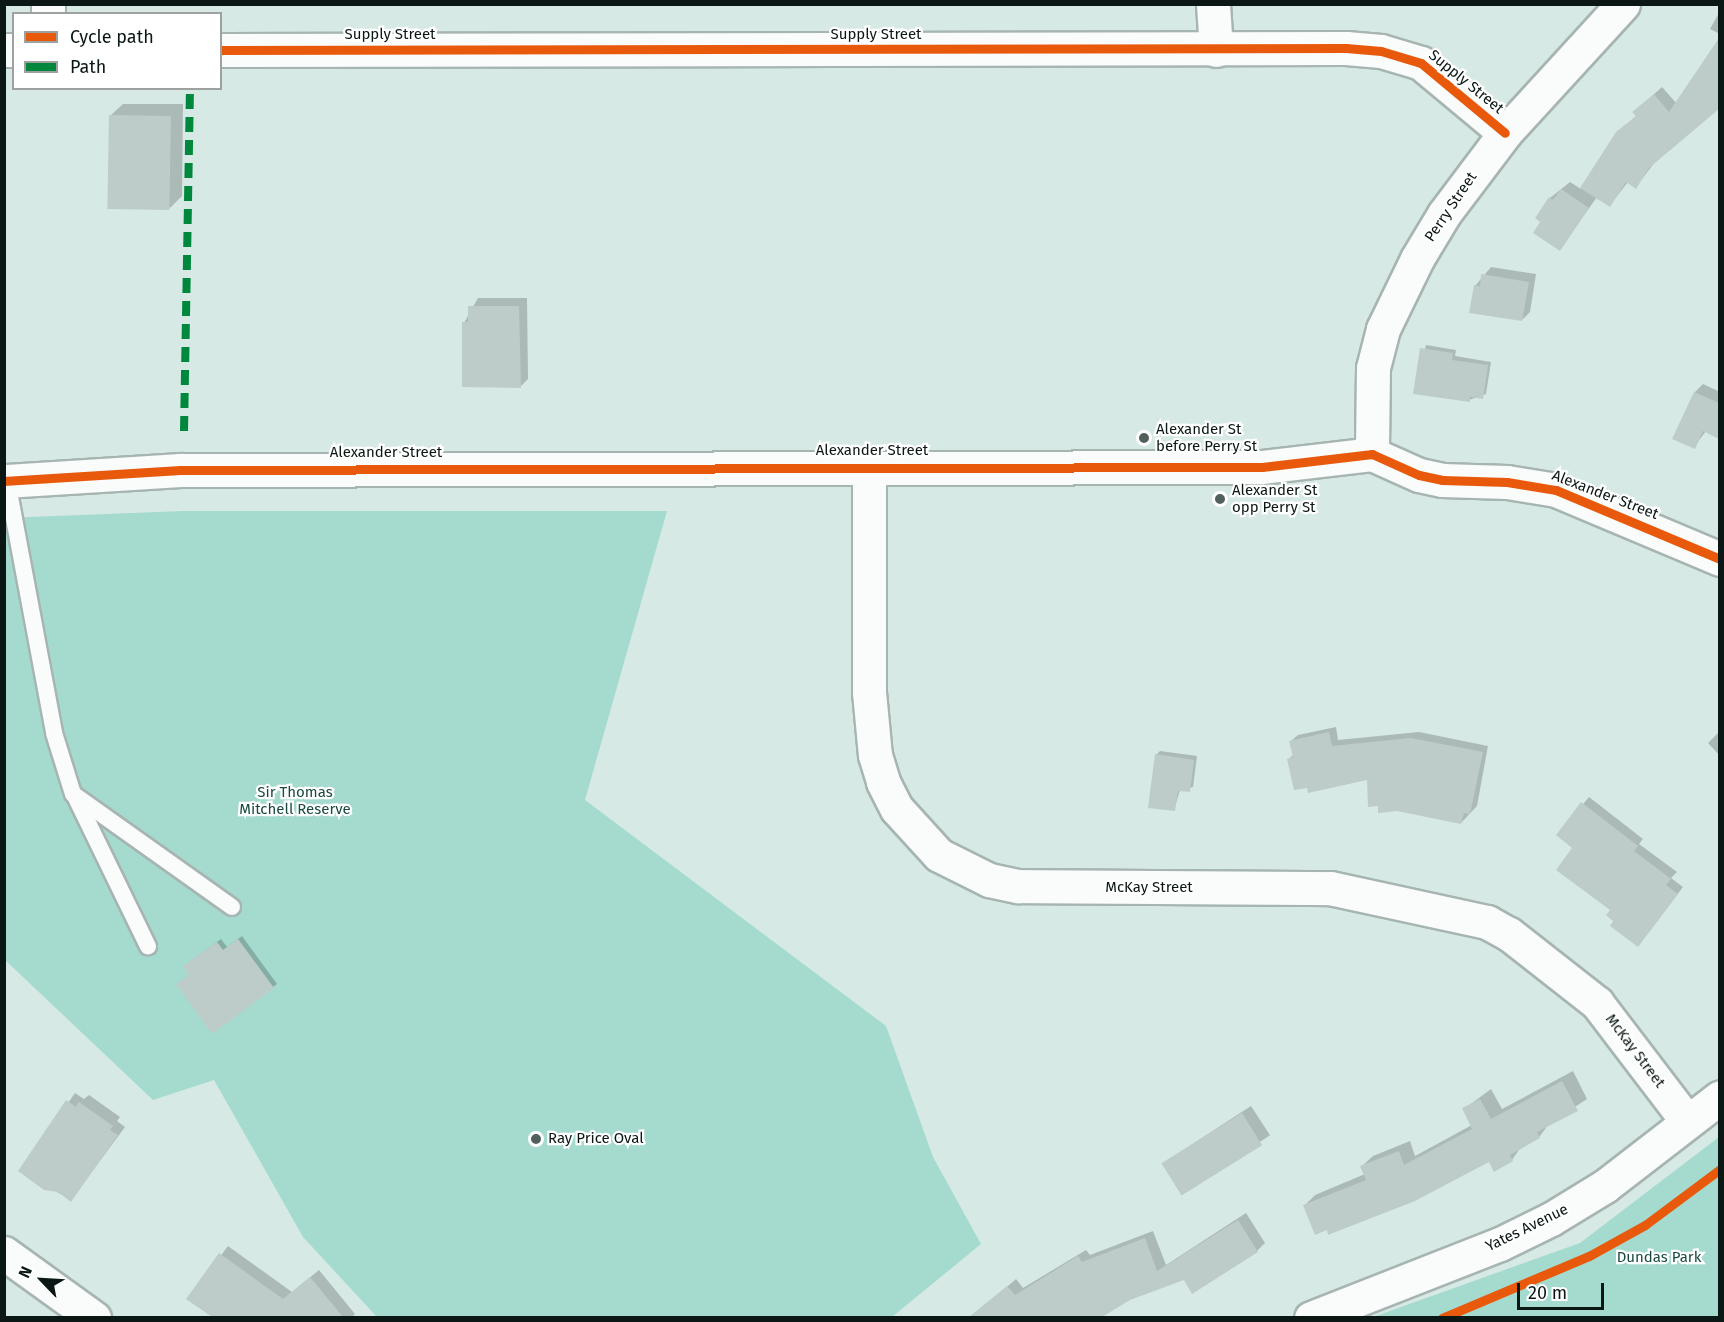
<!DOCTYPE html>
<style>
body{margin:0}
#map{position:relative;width:1724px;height:1322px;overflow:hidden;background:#d7e9e5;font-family:"Fira Sans",sans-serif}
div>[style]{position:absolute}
.green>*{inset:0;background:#a5dace}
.shadow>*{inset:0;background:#0003;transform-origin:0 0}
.building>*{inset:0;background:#beccc9;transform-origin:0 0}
.roads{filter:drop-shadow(2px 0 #a7b5b2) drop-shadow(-2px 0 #a7b5b2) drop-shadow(0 2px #a7b5b2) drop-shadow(0 -2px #a7b5b2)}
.service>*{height:16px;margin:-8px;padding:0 8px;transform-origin:8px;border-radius:8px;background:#f9fcfb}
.minor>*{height:33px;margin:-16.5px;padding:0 16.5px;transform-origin:16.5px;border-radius:16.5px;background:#f9fcfb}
.tertiary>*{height:33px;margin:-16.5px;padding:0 16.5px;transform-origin:16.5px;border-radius:16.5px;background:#f9fcfb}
.quiet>*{height:8px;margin-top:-4px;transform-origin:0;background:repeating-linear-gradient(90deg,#00873e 0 15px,transparent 0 23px)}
.cycleway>*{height:9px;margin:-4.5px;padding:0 4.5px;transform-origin:4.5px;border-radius:4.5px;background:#e8590c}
.dots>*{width:16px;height:16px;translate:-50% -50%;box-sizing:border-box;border:3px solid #fff;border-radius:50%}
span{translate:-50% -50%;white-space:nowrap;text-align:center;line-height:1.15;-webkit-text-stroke:4.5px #fff;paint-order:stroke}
.street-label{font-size:15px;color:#0a1714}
.poi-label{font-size:15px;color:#0a1714}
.left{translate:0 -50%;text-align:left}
.park-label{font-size:15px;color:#194a41}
.frame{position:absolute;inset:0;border:6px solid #0a1714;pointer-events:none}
.legend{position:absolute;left:12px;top:12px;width:210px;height:78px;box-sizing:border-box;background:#fff;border:2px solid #9da2a1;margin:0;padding:8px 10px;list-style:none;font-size:18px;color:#0a1714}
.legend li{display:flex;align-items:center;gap:12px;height:30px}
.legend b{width:30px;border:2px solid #9da2a1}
.north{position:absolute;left:12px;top:1250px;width:60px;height:60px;-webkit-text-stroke:4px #fff;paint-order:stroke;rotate:295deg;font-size:16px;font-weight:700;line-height:24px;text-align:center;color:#0a1714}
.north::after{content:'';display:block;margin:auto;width:21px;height:27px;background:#0a1714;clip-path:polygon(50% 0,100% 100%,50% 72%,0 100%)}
.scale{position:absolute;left:1517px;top:1283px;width:87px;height:27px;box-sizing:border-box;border:3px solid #0a1714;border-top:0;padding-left:8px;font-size:18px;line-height:21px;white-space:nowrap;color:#0a1714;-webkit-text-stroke:4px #fff;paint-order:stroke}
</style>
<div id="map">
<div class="green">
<i style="clip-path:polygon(183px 511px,667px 511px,585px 800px,886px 1026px,933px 1157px,981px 1244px,892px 1317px,377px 1317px,303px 1237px,214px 1080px,153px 1100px,5px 960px,4px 518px)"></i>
<i style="clip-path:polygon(1719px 1137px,1719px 1317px,1373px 1317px,1580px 1243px)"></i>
</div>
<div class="shadow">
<i style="clip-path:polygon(1720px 11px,1720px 34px,1710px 29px)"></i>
<i style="clip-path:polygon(1720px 41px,1720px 107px,1655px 162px,1636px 187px,1628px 182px,1610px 205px,1597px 197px,1560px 249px,1542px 222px,1550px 198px,1570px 182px,1581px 189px,1618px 133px,1637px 115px,1634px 112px,1662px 87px,1677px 104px)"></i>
<i style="clip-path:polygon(123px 104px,183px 104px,182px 196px,170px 208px,110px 116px)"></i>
<i style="clip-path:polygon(1491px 267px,1536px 274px,1530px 312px,1522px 320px,1475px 286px)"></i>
<i style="clip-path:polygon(478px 298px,527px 298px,528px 379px,520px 387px,464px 323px)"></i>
<i style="clip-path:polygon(1426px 345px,1456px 350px,1455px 356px,1491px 362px,1486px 394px,1469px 400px,1415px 392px)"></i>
<i style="clip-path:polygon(1703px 384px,1720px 392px,1720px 430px,1714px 435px,1706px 431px,1694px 447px,1674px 438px,1695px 392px)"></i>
<i style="clip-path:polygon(1336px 727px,1338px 740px,1419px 732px,1488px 746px,1477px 806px,1461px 823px,1368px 778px,1289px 759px,1294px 754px,1291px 741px,1298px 735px)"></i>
<i style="clip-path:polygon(1720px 731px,1720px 756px,1708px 743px)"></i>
<i style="clip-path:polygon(1160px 751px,1197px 756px,1193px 787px,1180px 790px,1174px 810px,1156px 755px)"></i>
<i style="clip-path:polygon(1589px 797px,1643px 839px,1639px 844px,1677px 872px,1671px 878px,1683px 887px,1644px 938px,1616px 921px,1575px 848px,1558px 835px)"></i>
<i style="clip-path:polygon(242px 936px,277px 984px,212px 1032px,188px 963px,221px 939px,227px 947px)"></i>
<i style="clip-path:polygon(1573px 1071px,1587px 1099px,1549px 1124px,1539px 1137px,1521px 1147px,1512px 1160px,1490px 1160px,1328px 1228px,1305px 1205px,1315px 1195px,1365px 1174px,1362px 1166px,1373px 1156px,1410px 1141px,1415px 1156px,1472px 1125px,1464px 1109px,1491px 1089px,1502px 1109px)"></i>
<i style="clip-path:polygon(75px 1093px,84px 1099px,89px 1095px,120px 1117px,117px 1121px,125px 1127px,71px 1200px,20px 1171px)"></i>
<i style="left:1251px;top:1106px;width:35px;height:105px;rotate:57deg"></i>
<i style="clip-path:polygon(1246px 1213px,1265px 1243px,1257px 1251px,1129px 1299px,1099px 1318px,973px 1316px,1016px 1279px,1023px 1288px,1086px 1250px,1090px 1255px,1153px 1231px,1166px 1265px)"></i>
<i style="clip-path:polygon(228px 1246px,292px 1292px,319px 1270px,355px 1314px,351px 1318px,215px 1318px,188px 1299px)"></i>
</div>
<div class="building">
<i style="clip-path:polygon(1719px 38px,1719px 109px,1649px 168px,1636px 189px,1626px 182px,1610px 207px,1580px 188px,1616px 132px,1636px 116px,1632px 112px,1654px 94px,1669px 112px)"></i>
<i style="left:109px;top:115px;width:62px;height:94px;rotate:1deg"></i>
<i style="clip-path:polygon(1561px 189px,1589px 208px,1560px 251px,1533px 233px,1540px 222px,1535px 218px,1549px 197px,1553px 200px)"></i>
<i style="clip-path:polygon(1481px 274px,1529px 282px,1522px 321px,1469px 313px,1474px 285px,1480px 286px)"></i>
<i style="clip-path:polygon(468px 306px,519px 306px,521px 388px,462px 387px,462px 322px,468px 322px)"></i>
<i style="clip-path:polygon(1420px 348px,1453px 353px,1452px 360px,1488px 365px,1483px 399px,1470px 397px,1470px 402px,1413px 394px)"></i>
<i style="clip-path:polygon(1694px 392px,1719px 403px,1719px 439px,1703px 431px,1695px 449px,1672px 439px)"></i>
<i style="clip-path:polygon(1329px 732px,1332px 746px,1411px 738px,1483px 752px,1470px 814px,1464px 813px,1461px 824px,1397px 811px,1378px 813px,1378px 806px,1368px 807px,1367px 780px,1308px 793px,1307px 788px,1294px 790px,1287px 759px,1293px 757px,1289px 741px)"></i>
<i style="clip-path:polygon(1155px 754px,1194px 760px,1190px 792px,1178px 791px,1175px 811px,1148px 808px)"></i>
<i style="clip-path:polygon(1581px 802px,1638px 846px,1634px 851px,1671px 879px,1666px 885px,1678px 894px,1638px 947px,1610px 926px,1613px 921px,1606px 915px,1610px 910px,1556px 870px,1572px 848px,1556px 835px)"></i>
<i style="clip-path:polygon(238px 939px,274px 988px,212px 1034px,176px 984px,189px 975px,183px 966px,217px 942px,223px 950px)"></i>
<i style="clip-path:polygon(1562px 1081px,1578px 1111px,1537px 1132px,1540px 1138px,1510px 1155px,1513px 1161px,1494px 1172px,1489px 1162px,1415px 1201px,1328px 1235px,1327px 1230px,1315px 1235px,1303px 1205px,1366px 1180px,1360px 1166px,1399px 1151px,1404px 1165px,1472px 1129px,1462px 1108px,1480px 1099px,1491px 1119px)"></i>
<i style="clip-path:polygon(66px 1100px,76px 1107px,79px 1102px,113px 1126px,110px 1130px,118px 1135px,71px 1202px,58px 1192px,44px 1190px,18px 1171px)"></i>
<i style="left:1242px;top:1113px;width:38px;height:95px;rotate:58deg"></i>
<i style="clip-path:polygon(1238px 1220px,1258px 1252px,1192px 1294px,1184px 1280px,1130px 1300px,1102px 1317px,969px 1317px,1007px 1286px,1015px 1295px,1078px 1256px,1082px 1262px,1145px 1238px,1157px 1271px)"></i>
<i style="clip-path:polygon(219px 1253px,283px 1299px,310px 1277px,343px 1317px,212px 1317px,186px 1299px)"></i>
</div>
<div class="roads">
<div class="service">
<i style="left:7px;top:481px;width:256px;rotate:79.4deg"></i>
<i style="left:54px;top:733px;width:64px;rotate:72.7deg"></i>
<i style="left:73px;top:794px;width:195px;rotate:35.4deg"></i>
<i style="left:76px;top:798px;width:165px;rotate:64.1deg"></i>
</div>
<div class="minor">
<i style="left:1213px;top:4px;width:46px;rotate:86.3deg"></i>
<i style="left:48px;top:14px;width:10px;rotate:-90deg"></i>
<i style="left:4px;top:50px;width:10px"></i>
<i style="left:220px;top:50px;width:1126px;rotate:-0.1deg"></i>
<i style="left:1346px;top:48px;width:35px;rotate:5deg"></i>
<i style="left:1381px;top:51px;width:42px;rotate:16.7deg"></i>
<i style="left:1421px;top:63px;width:109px;rotate:39.8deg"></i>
<i style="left:869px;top:465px;width:227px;rotate:90deg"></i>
<i style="left:869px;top:692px;width:63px;rotate:84.6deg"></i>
<i style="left:875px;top:755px;width:28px;rotate:73deg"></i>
<i style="left:883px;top:782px;width:30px;rotate:63deg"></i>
<i style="left:897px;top:809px;width:62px;rotate:47.6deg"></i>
<i style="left:939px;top:855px;width:56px;rotate:26.6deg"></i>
<i style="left:989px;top:880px;width:30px;rotate:12deg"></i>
<i style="left:1018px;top:886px;width:312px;rotate:0.4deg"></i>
<i style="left:1330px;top:888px;width:161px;rotate:12.2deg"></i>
<i style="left:1487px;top:922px;width:25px;rotate:29deg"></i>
<i style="left:1509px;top:934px;width:112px;rotate:38.1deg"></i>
<i style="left:1597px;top:1003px;width:148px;rotate:52.7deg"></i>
<i style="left:4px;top:481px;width:176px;rotate:-3.6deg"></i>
<i style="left:180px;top:470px;width:1082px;rotate:-0.16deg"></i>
<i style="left:1262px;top:467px;width:111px;rotate:-6.7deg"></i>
<i style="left:4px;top:1253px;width:111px;rotate:35.8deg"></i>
</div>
<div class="tertiary">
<i style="left:1623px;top:4px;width:175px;rotate:132.5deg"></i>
<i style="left:1505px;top:133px;width:101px;rotate:127deg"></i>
<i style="left:1444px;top:214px;width:52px;rotate:121deg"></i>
<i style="left:1417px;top:259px;width:78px;rotate:115.9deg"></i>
<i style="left:1383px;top:329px;width:40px;rotate:104.4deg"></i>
<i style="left:1373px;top:368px;width:86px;rotate:90.7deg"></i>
<i style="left:1372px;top:454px;width:51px;rotate:24.1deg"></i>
<i style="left:1419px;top:475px;width:24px;rotate:12deg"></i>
<i style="left:1442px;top:480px;width:65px;rotate:1.8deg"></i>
<i style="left:1507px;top:482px;width:50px;rotate:9.3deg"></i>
<i style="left:1556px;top:490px;width:178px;rotate:22.8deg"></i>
<i style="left:1311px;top:1318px;width:203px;rotate:-21.4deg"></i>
<i style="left:1500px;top:1244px;width:57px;rotate:-26.1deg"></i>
<i style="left:1551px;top:1219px;width:63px;rotate:-31.4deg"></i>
<i style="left:1605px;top:1186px;width:145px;rotate:-37.7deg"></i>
</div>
</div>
<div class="quiet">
<i style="left:184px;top:431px;width:343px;rotate:-89deg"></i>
</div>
<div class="cycleway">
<i style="left:220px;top:50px;width:1126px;rotate:-0.1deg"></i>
<i style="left:1346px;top:48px;width:35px;rotate:5deg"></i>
<i style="left:1381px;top:51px;width:42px;rotate:16.7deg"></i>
<i style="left:1421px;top:63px;width:109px;rotate:39.8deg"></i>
<i style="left:4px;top:481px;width:176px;rotate:-3.6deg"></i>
<i style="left:180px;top:470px;width:1082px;rotate:-0.16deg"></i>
<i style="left:1262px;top:467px;width:111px;rotate:-6.7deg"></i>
<i style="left:1372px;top:454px;width:51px;rotate:24.1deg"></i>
<i style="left:1419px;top:475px;width:24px;rotate:12deg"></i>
<i style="left:1442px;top:480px;width:65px;rotate:1.8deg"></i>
<i style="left:1507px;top:482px;width:50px;rotate:9.3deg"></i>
<i style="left:1556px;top:490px;width:178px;rotate:22.8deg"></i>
<i style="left:1442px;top:1318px;width:160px;rotate:-22.9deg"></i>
<i style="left:1589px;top:1256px;width:64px;rotate:-29deg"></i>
<i style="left:1645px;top:1225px;width:94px;rotate:-36.7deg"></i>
</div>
<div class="dots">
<i style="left:1144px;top:438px;background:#52605d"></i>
<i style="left:1220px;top:499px;background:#52605d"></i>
<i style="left:536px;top:1139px;background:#52605d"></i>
</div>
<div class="street-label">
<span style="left:390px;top:35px">Supply Street</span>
<span style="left:876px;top:35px">Supply Street</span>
<span style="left:1466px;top:82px;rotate:39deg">Supply Street</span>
<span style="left:1451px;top:207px;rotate:-56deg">Perry Street</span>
<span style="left:872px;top:451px">Alexander Street</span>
<span style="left:386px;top:453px">Alexander Street</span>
<span style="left:1605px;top:495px;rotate:21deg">Alexander Street</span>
<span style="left:1149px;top:888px">McKay Street</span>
<span style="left:1635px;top:1051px;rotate:53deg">McKay Street</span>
<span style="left:1527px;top:1228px;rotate:-26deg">Yates Avenue</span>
</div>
<div class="poi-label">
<span class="left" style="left:1156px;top:438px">Alexander St<br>before Perry St</span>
<span class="left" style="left:1232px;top:499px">Alexander St<br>opp Perry St</span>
<span class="left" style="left:548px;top:1139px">Ray Price Oval</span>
</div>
<div class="park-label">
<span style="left:295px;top:801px">Sir Thomas<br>Mitchell Reserve</span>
<span style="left:1659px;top:1258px">Dundas Park</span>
</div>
<div class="frame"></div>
<ul class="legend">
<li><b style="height:8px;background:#e8590c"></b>Cycle path</li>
<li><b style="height:8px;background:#00873e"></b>Path</li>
</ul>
<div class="north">N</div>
<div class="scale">20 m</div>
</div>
